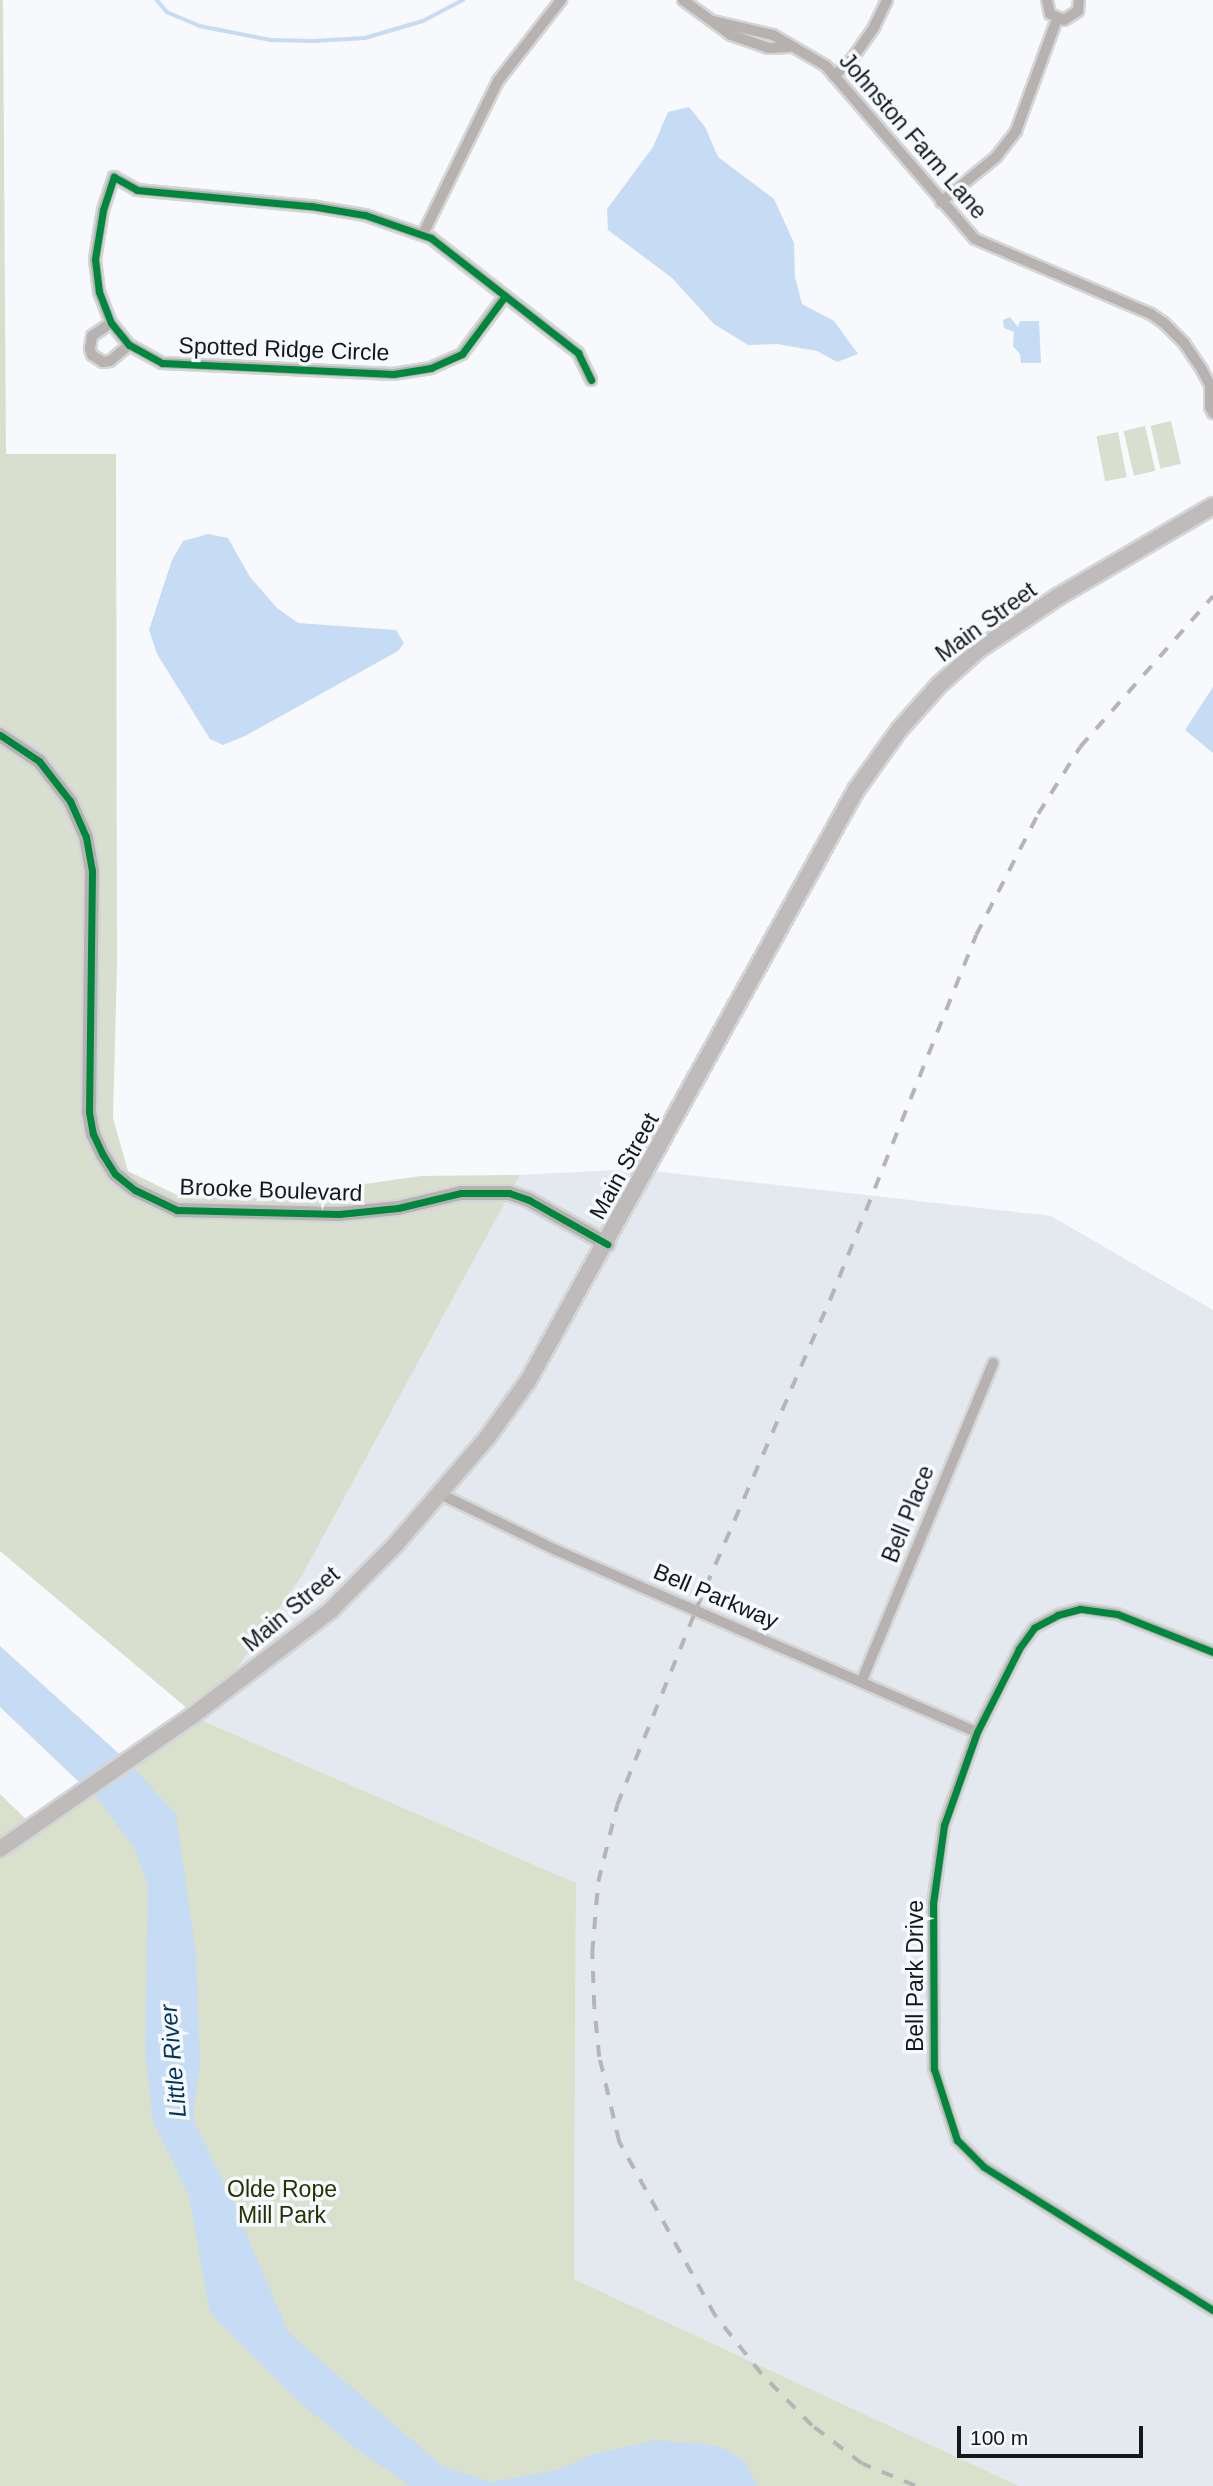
<!DOCTYPE html>
<style>
body{margin:0}
#map{position:relative;width:1213px;height:2486px;overflow:hidden;background:#f7f9fc;font-family:Helvetica,sans-serif}
div>[style]{position:absolute}
.built>*{inset:0;background:#e3e9ee}
.green>*{inset:0;background:#d9dfce;transform-origin:0 0}
.forest>*{inset:0;background:#d9e0cb}
.water>*{inset:0;background:#c5dcf4}
.stream>*{height:3.5px;margin:-1.75px;padding:0 1.75px;transform-origin:1.75px;border-radius:1.75px;background:#c5dcf4}
.roads{filter:drop-shadow(2px 0 #d4d5d7) drop-shadow(-2px 0 #d4d5d7) drop-shadow(0 2px #d4d5d7) drop-shadow(0 -2px #d4d5d7)}
.minor>*{height:10px;margin:-5px;padding:0 5px;transform-origin:5px;border-radius:5px;background:#b7b2b0}
.tertiary>*{height:14px;margin:-7px;padding:0 7px;transform-origin:7px;border-radius:7px;background:#b7b2b0}
.secondary>*{height:16px;margin:-8px;padding:0 8px;transform-origin:8px;border-radius:8px;background:#c0bbbb}
.rail>*{height:3.5px;margin-top:-1.75px;transform-origin:0;background:repeating-linear-gradient(90deg,#b6b5b6 0 12px,transparent 0 24px)}
.cycleway>*{height:7px;margin:-3.5px;padding:0 3.5px;transform-origin:3.5px;border-radius:3.5px;background:#00873e}
span{translate:-50% -50%;white-space:nowrap;text-align:center;line-height:1.15;-webkit-text-stroke:7px #f6f9fd;paint-order:stroke}
.street-label{font-size:23px;color:#15181b}
.park-label{font-size:23px;color:#293101}
.water-label{font-size:24px;color:#01345c;font-style:italic}
.scale{position:absolute;left:957px;top:2426px;width:186px;height:32px;box-sizing:border-box;border:4px solid #15181b;border-top:0;padding-left:9px;font-size:21px;line-height:24px;white-space:nowrap;color:#15181b;-webkit-text-stroke:5px #f6f9fd;paint-order:stroke}
</style>
<div id="map">
<div class="built">
<i style="clip-path:polygon(635px 1169px,1051px 1216px,1213px 1310px,1213px 2486px,1019px 2486px,574px 2279px,576px 1883px,201px 1720px,303px 1574px,520px 1175px)"></i>
</div>
<div class="green">
<i style="clip-path:polygon(0 0,3px 0,6px 454px,116px 454px,117px 964px,113px 1118px,128px 1171px,181px 1197px,265px 1198px,421px 1176px,520px 1175px,303px 1574px,201px 1720px,0 1551px)"></i>
<i style="left:1171px;top:421px;width:44px;height:21px;rotate:77deg"></i>
<i style="left:1145px;top:426px;width:46px;height:22px;rotate:77deg"></i>
<i style="left:1118px;top:432px;width:46px;height:22px;rotate:79deg"></i>
</div>
<div class="forest">
<i style="clip-path:polygon(201px 1720px,576px 1883px,574px 2279px,1019px 2486px,0 2486px,0 1794px,38px 1831px)"></i>
</div>
<div class="water">
<i style="clip-path:polygon(689px 107px,705px 127px,718px 157px,774px 199px,794px 243px,795px 277px,802px 304px,834px 321px,858px 354px,837px 362px,817px 351px,777px 344px,748px 345px,714px 324px,672px 278px,608px 230px,607px 209px,653px 147px,668px 112px)"></i>
<i style="clip-path:polygon(1010px 317px,1018px 327px,1020px 321px,1039px 321px,1041px 363px,1021px 363px,1020px 354px,1013px 346px,1014px 332px,1004px 328px,1003px 320px)"></i>
<i style="clip-path:polygon(208px 534px,228px 538px,250px 577px,277px 608px,298px 623px,396px 630px,404px 643px,398px 651px,245px 736px,223px 745px,210px 739px,157px 654px,149px 630px,172px 560px,183px 541px)"></i>
<i style="clip-path:polygon(1213px 687px,1213px 753px,1185px 730px)"></i>
<i style="clip-path:polygon(0 1646px,127px 1761px,176px 1814px,196px 1954px,200px 2065px,193px 2119px,230px 2195px,288px 2332px,442px 2466px,491px 2482px,557px 2470px,591px 2455px,656px 2440px,712px 2445px,730px 2451px,745px 2462px,757px 2486px,411px 2486px,362px 2453px,298px 2401px,210px 2313px,189px 2196px,153px 2121px,145px 2053px,148px 1884px,134px 1848px,100px 1802px,0 1707px)"></i>
</div>
<div class="stream">
<i style="left:157px;top:0;width:16px;rotate:50deg"></i>
<i style="left:167px;top:12px;width:36px;rotate:23deg"></i>
<i style="left:200px;top:26px;width:72px;rotate:11.2deg"></i>
<i style="left:271px;top:40px;width:42px;rotate:1.4deg"></i>
<i style="left:313px;top:41px;width:52px;rotate:-3.3deg"></i>
<i style="left:365px;top:38px;width:60px;rotate:-16.3deg"></i>
<i style="left:423px;top:21px;width:45px;rotate:-27.7deg"></i>
</div>
<div class="roads">
<div class="minor">
<i style="left:683px;top:0;width:59px;rotate:36.1deg"></i>
<i style="left:731px;top:35px;width:40px;rotate:18.9deg"></i>
<i style="left:769px;top:48px;width:20px;rotate:-3deg"></i>
<i style="left:1047px;top:0;width:14px;rotate:78deg"></i>
<i style="left:1050px;top:14px;width:15px;rotate:23deg"></i>
<i style="left:1064px;top:20px;width:17px;rotate:-33deg"></i>
<i style="left:1078px;top:11px;width:11px;rotate:-85deg"></i>
<i style="left:713px;top:21px;width:62px;rotate:13.1deg"></i>
<i style="left:773px;top:35px;width:61px;rotate:30.3deg"></i>
<i style="left:826px;top:66px;width:228px;rotate:49.3deg"></i>
<i style="left:975px;top:239px;width:191px;rotate:23.1deg"></i>
<i style="left:1151px;top:314px;width:16px;rotate:35deg"></i>
<i style="left:1164px;top:323px;width:28px;rotate:45deg"></i>
<i style="left:1184px;top:343px;width:32px;rotate:56deg"></i>
<i style="left:1202px;top:370px;width:17px;rotate:62deg"></i>
<i style="left:1210px;top:385px;width:22px;rotate:90deg"></i>
<i style="left:1210px;top:407px;width:7px;rotate:63deg"></i>
<i style="left:834px;top:76px;width:25px;rotate:-43deg"></i>
<i style="left:852px;top:59px;width:39px;rotate:-55deg"></i>
<i style="left:874px;top:27px;width:30px;rotate:-64deg"></i>
<i style="left:941px;top:202px;width:71px;rotate:-39.3deg"></i>
<i style="left:996px;top:157px;width:33px;rotate:-52deg"></i>
<i style="left:1016px;top:131px;width:119px;rotate:-69.9deg"></i>
<i style="left:423px;top:234px;width:170px;rotate:-63.9deg"></i>
<i style="left:498px;top:81px;width:103px;rotate:-52.1deg"></i>
<i style="left:505px;top:296px;width:72px;rotate:126.6deg"></i>
<i style="left:462px;top:354px;width:34px;rotate:156deg"></i>
<i style="left:431px;top:368px;width:38px;rotate:171deg"></i>
<i style="left:393px;top:374px;width:231px;rotate:-177.3deg"></i>
<i style="left:162px;top:363px;width:38px;rotate:-151deg"></i>
<i style="left:129px;top:345px;width:28px;rotate:-129deg"></i>
<i style="left:111px;top:323px;width:33px;rotate:-111deg"></i>
<i style="left:99px;top:292px;width:33px;rotate:-97deg"></i>
<i style="left:95px;top:259px;width:50px;rotate:-80.7deg"></i>
<i style="left:103px;top:210px;width:35px;rotate:-72deg"></i>
<i style="left:114px;top:177px;width:26px;rotate:29deg"></i>
<i style="left:137px;top:190px;width:175px;rotate:5.3deg"></i>
<i style="left:311px;top:206px;width:55px;rotate:9.5deg"></i>
<i style="left:365px;top:215px;width:70px;rotate:19.2deg"></i>
<i style="left:431px;top:238px;width:187px;rotate:38deg"></i>
<i style="left:578px;top:353px;width:30px;rotate:64deg"></i>
<i style="left:111px;top:323px;width:23px;rotate:146deg"></i>
<i style="left:92px;top:336px;width:13px;rotate:99deg"></i>
<i style="left:90px;top:349px;width:6px;rotate:72deg"></i>
<i style="left:92px;top:355px;width:13px;rotate:32deg"></i>
<i style="left:103px;top:362px;width:7px;rotate:-8deg"></i>
<i style="left:110px;top:361px;width:25px;rotate:-40deg"></i>
<i style="left:440px;top:1494px;width:131px;rotate:25.8deg"></i>
<i style="left:558px;top:1551px;width:456px;rotate:23.4deg"></i>
<i style="left:1213px;top:1652px;width:103px;rotate:-158.4deg"></i>
<i style="left:1117px;top:1614px;width:37px;rotate:-172deg"></i>
<i style="left:1080px;top:1609px;width:23px;rotate:165deg"></i>
<i style="left:1058px;top:1615px;width:27px;rotate:152deg"></i>
<i style="left:1034px;top:1628px;width:26px;rotate:126deg"></i>
<i style="left:1019px;top:1649px;width:93px;rotate:116.8deg"></i>
<i style="left:977px;top:1732px;width:99px;rotate:109.5deg"></i>
<i style="left:944px;top:1825px;width:79px;rotate:98deg"></i>
<i style="left:933px;top:1903px;width:166px;rotate:89.7deg"></i>
<i style="left:934px;top:2069px;width:75px;rotate:72.1deg"></i>
<i style="left:957px;top:2140px;width:38px;rotate:45deg"></i>
<i style="left:984px;top:2167px;width:270px;rotate:32deg"></i>
<i style="left:862px;top:1680px;width:343px;rotate:-67.5deg"></i>
</div>
<div class="tertiary">
<i style="left:0;top:735px;width:47px;rotate:33.7deg"></i>
<i style="left:39px;top:761px;width:51px;rotate:52.2deg"></i>
<i style="left:70px;top:801px;width:39px;rotate:66deg"></i>
<i style="left:86px;top:837px;width:34px;rotate:80deg"></i>
<i style="left:92px;top:870px;width:242px;rotate:90.7deg"></i>
<i style="left:89px;top:1112px;width:22px;rotate:80deg"></i>
<i style="left:93px;top:1134px;width:23px;rotate:65deg"></i>
<i style="left:103px;top:1155px;width:22px;rotate:58deg"></i>
<i style="left:115px;top:1174px;width:26px;rotate:39deg"></i>
<i style="left:135px;top:1190px;width:47px;rotate:25.5deg"></i>
<i style="left:177px;top:1210px;width:162px;rotate:1.4deg"></i>
<i style="left:339px;top:1214px;width:59px;rotate:-5.8deg"></i>
<i style="left:398px;top:1208px;width:65px;rotate:-13.4deg"></i>
<i style="left:461px;top:1193px;width:48px"></i>
<i style="left:509px;top:1193px;width:21px;rotate:19deg"></i>
<i style="left:529px;top:1200px;width:90px;rotate:29.4deg"></i>
</div>
<div class="secondary">
<i style="left:0;top:1849px;width:234px;rotate:-34.7deg"></i>
<i style="left:192px;top:1716px;width:175px;rotate:-37.3deg"></i>
<i style="left:331px;top:1610px;width:93px;rotate:-45.4deg"></i>
<i style="left:396px;top:1544px;width:140px;rotate:-49.4deg"></i>
<i style="left:487px;top:1438px;width:70px;rotate:-54.3deg"></i>
<i style="left:528px;top:1381px;width:676px;rotate:-60.97deg"></i>
<i style="left:856px;top:790px;width:74px;rotate:-54.4deg"></i>
<i style="left:899px;top:730px;width:60px;rotate:-48.4deg"></i>
<i style="left:939px;top:685px;width:52px;rotate:-41.9deg"></i>
<i style="left:978px;top:650px;width:97px;rotate:-33.7deg"></i>
<i style="left:1059px;top:596px;width:178px;rotate:-30.3deg"></i>
</div>
</div>
<div class="rail">
<i style="left:915px;top:2486px;width:57px;rotate:-157.5deg"></i>
<i style="left:862px;top:2464px;width:63px;rotate:-142.8deg"></i>
<i style="left:812px;top:2426px;width:73px;rotate:-134.4deg"></i>
<i style="left:761px;top:2374px;width:74px;rotate:-128.4deg"></i>
<i style="left:715px;top:2316px;width:199px;rotate:-118.9deg"></i>
<i style="left:619px;top:2142px;width:87px;rotate:-103.2deg"></i>
<i style="left:599px;top:2057px;width:50px;rotate:-95.7deg"></i>
<i style="left:594px;top:2007px;width:54px;rotate:-92.1deg"></i>
<i style="left:592px;top:1953px;width:71px;rotate:-85.2deg"></i>
<i style="left:598px;top:1882px;width:79px;rotate:-76.1deg"></i>
<i style="left:617px;top:1805px;width:211px;rotate:-68deg"></i>
<i style="left:696px;top:1609px;width:337px;rotate:-66.6deg"></i>
<i style="left:830px;top:1300px;width:393px;rotate:-68.2deg"></i>
<i style="left:976px;top:935px;width:136px;rotate:-62.9deg"></i>
<i style="left:1038px;top:814px;width:79px;rotate:-57.9deg"></i>
<i style="left:1080px;top:747px;width:201px;rotate:-48.6deg"></i>
</div>
<div class="cycleway">
<i style="left:505px;top:296px;width:72px;rotate:126.6deg"></i>
<i style="left:462px;top:354px;width:34px;rotate:156deg"></i>
<i style="left:431px;top:368px;width:38px;rotate:171deg"></i>
<i style="left:393px;top:374px;width:231px;rotate:-177.3deg"></i>
<i style="left:162px;top:363px;width:38px;rotate:-151deg"></i>
<i style="left:129px;top:345px;width:28px;rotate:-129deg"></i>
<i style="left:111px;top:323px;width:33px;rotate:-111deg"></i>
<i style="left:99px;top:292px;width:33px;rotate:-97deg"></i>
<i style="left:95px;top:259px;width:50px;rotate:-80.7deg"></i>
<i style="left:103px;top:210px;width:35px;rotate:-72deg"></i>
<i style="left:114px;top:177px;width:26px;rotate:29deg"></i>
<i style="left:137px;top:190px;width:175px;rotate:5.3deg"></i>
<i style="left:311px;top:206px;width:55px;rotate:9.5deg"></i>
<i style="left:365px;top:215px;width:70px;rotate:19.2deg"></i>
<i style="left:431px;top:238px;width:187px;rotate:38deg"></i>
<i style="left:578px;top:353px;width:30px;rotate:64deg"></i>
<i style="left:0;top:735px;width:47px;rotate:33.7deg"></i>
<i style="left:39px;top:761px;width:51px;rotate:52.2deg"></i>
<i style="left:70px;top:801px;width:39px;rotate:66deg"></i>
<i style="left:86px;top:837px;width:34px;rotate:80deg"></i>
<i style="left:92px;top:870px;width:242px;rotate:90.7deg"></i>
<i style="left:89px;top:1112px;width:22px;rotate:80deg"></i>
<i style="left:93px;top:1134px;width:23px;rotate:65deg"></i>
<i style="left:103px;top:1155px;width:22px;rotate:58deg"></i>
<i style="left:115px;top:1174px;width:26px;rotate:39deg"></i>
<i style="left:135px;top:1190px;width:47px;rotate:25.5deg"></i>
<i style="left:177px;top:1210px;width:162px;rotate:1.4deg"></i>
<i style="left:339px;top:1214px;width:59px;rotate:-5.8deg"></i>
<i style="left:398px;top:1208px;width:65px;rotate:-13.4deg"></i>
<i style="left:461px;top:1193px;width:48px"></i>
<i style="left:509px;top:1193px;width:21px;rotate:19deg"></i>
<i style="left:529px;top:1200px;width:90px;rotate:29.4deg"></i>
<i style="left:1213px;top:1652px;width:103px;rotate:-158.4deg"></i>
<i style="left:1117px;top:1614px;width:37px;rotate:-172deg"></i>
<i style="left:1080px;top:1609px;width:23px;rotate:165deg"></i>
<i style="left:1058px;top:1615px;width:27px;rotate:152deg"></i>
<i style="left:1034px;top:1628px;width:26px;rotate:126deg"></i>
<i style="left:1019px;top:1649px;width:93px;rotate:116.8deg"></i>
<i style="left:977px;top:1732px;width:99px;rotate:109.5deg"></i>
<i style="left:944px;top:1825px;width:79px;rotate:98deg"></i>
<i style="left:933px;top:1903px;width:166px;rotate:89.7deg"></i>
<i style="left:934px;top:2069px;width:75px;rotate:72.1deg"></i>
<i style="left:957px;top:2140px;width:38px;rotate:45deg"></i>
<i style="left:984px;top:2167px;width:270px;rotate:32deg"></i>
</div>
<div class="street-label">
<span style="left:913px;top:136px;rotate:49deg">Johnston Farm Lane</span>
<span style="left:284px;top:349px;rotate:2deg">Spotted Ridge Circle</span>
<span style="left:986px;top:622px;rotate:-36deg">Main Street</span>
<span style="left:624px;top:1166px;rotate:-61deg">Main Street</span>
<span style="left:271px;top:1190px;rotate:2deg">Brooke Boulevard</span>
<span style="left:908px;top:1514px;rotate:-68deg">Bell Place</span>
<span style="left:716px;top:1596px;rotate:23deg">Bell Parkway</span>
<span style="left:291px;top:1609px;rotate:-40deg">Main Street</span>
<span style="left:915px;top:1976px;rotate:-90deg">Bell Park Drive</span>
</div>
<div class="park-label">
<span style="left:282px;top:2202px">Olde Rope<br>Mill Park</span>
</div>
<div class="water-label">
<span style="left:173px;top:2061px;rotate:-95deg">Little River</span>
</div>
<div class="scale">100 m</div>
</div>
